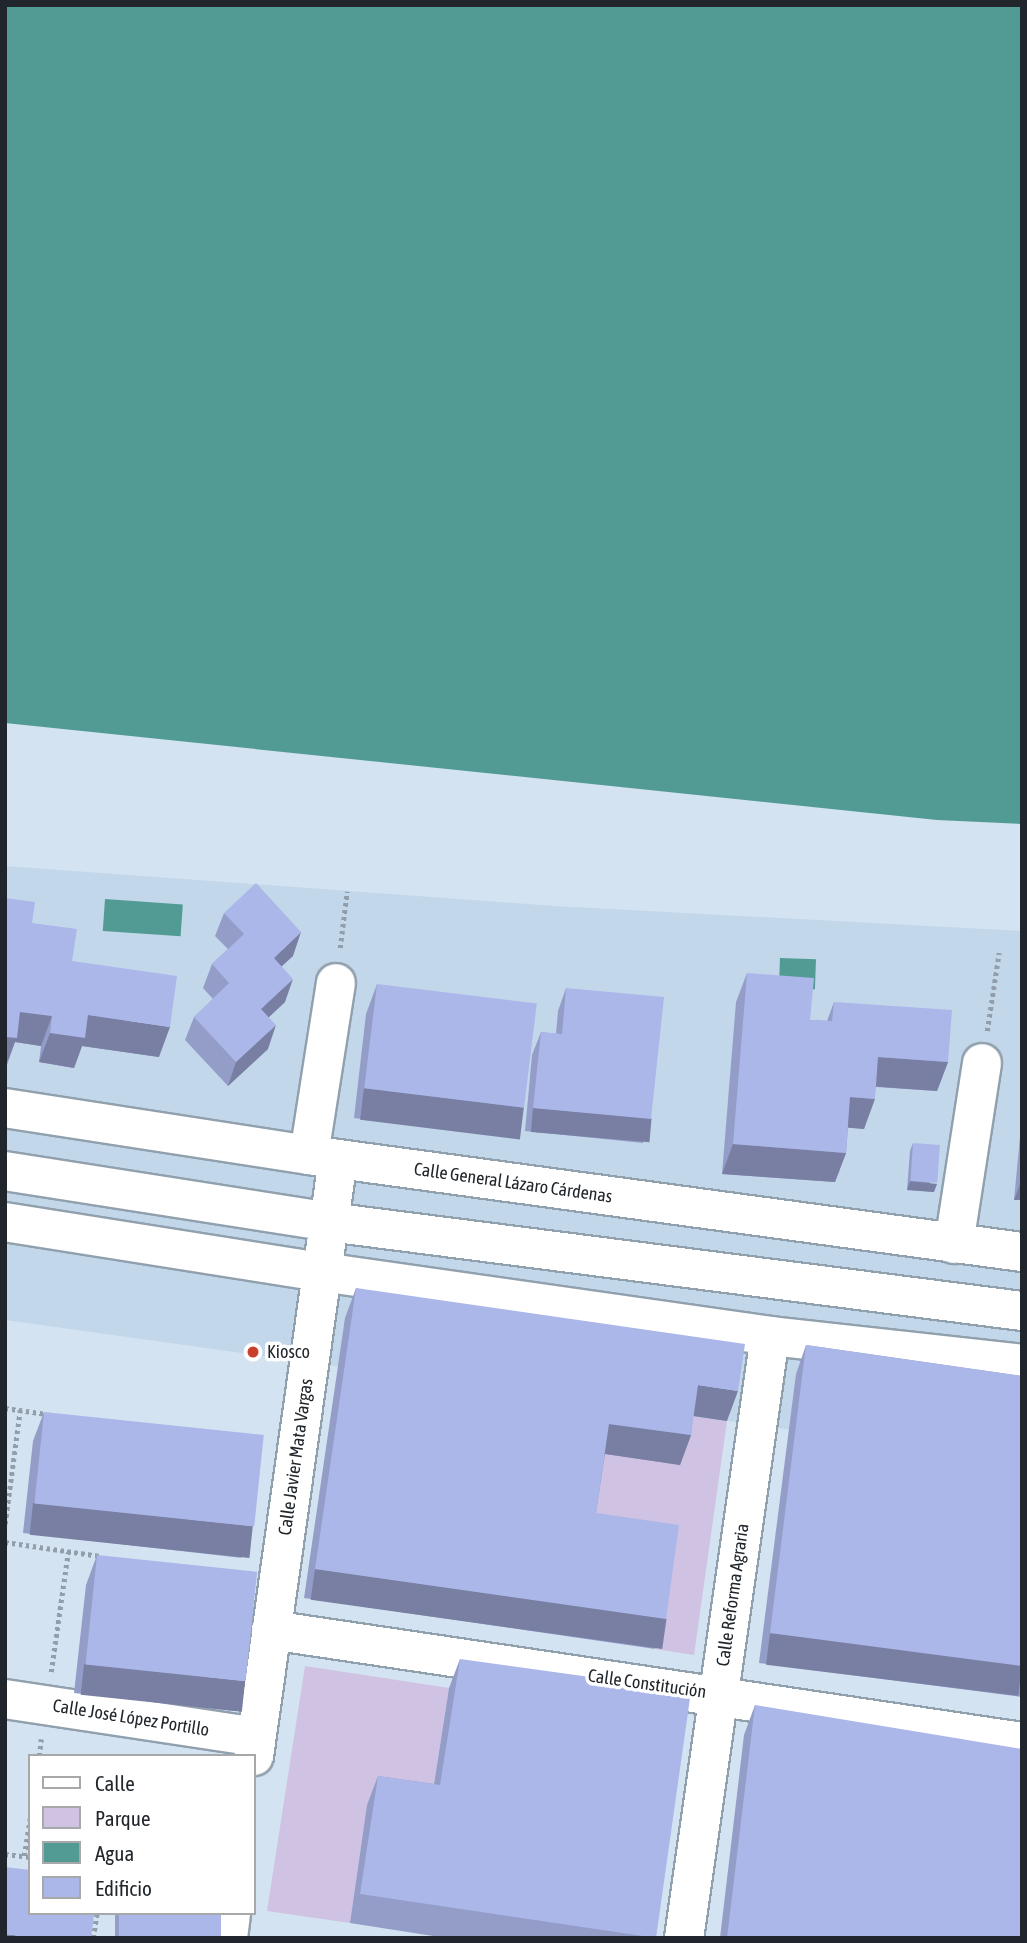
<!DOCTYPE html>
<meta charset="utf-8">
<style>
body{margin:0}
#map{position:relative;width:1027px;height:1943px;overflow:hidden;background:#d3e3f1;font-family:"Asap Condensed",sans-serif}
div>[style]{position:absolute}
.built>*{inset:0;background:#c3d7eb}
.green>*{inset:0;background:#cfc2e2}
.water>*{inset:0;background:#529b95;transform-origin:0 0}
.path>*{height:4.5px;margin-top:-2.25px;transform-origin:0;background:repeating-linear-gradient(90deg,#929ea9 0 3.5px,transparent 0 7px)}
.roads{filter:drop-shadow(2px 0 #91a0ad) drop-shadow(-2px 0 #91a0ad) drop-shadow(0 2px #91a0ad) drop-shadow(0 -2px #91a0ad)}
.minor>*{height:38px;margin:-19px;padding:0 19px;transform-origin:19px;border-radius:19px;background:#fff}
.major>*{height:38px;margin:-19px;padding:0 19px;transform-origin:19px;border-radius:19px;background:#fff}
.wall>*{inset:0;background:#939dc8;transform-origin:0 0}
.shaded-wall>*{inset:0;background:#787fa3;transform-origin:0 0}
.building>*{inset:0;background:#abb6e9;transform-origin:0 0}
.dots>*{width:19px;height:19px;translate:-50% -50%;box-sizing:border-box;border:4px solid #fff;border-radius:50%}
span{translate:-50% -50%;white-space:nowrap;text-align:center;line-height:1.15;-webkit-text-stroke:7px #fff;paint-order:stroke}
.street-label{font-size:18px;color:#20262b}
.poi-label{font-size:18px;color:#20262b}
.left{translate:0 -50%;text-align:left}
.frame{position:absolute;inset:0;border:7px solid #20262b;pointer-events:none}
.legend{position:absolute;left:28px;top:1754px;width:228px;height:161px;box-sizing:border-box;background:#fff;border:2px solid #a6a8aa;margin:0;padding:9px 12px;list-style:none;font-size:21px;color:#20262b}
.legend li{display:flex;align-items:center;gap:14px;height:35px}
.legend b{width:35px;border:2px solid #a6a8aa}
</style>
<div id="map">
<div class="built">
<i style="clip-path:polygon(5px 866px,555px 906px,1022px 931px,1022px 1449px,814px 1433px,5px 1320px)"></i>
</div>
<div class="green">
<i style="clip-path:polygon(687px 1415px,727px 1421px,694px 1655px,655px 1649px,668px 1555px,585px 1543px,599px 1453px)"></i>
<i style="clip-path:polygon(305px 1666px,449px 1688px,429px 1815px,367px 1806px,350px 1923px,267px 1911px)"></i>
</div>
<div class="water">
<i style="clip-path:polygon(5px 5px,1022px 5px,1022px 824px,937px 820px,5px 723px)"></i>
<i style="left:105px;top:899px;width:78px;height:32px;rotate:4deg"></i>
<i style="left:780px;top:958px;width:36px;height:30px;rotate:2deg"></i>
</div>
<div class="path">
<i style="left:340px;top:948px;width:57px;rotate:-83deg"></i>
<i style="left:987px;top:1031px;width:79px;rotate:-81.3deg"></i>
<i style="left:5px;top:1408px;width:42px;rotate:8.1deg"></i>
<i style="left:5px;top:1524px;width:115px;rotate:-82.5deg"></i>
<i style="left:5px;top:1542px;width:96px;rotate:8.4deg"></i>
<i style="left:51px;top:1672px;width:121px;rotate:-81.9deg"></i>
<i style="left:39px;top:1756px;width:17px;rotate:-83deg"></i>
<i style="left:5px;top:1854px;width:25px;rotate:7deg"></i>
<i style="left:24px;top:1856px;width:39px;rotate:-81deg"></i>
<i style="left:93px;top:1938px;width:25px;rotate:-81deg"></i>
</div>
<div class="roads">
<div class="minor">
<i style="left:5px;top:1108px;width:308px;rotate:8.8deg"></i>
<i style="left:309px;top:1155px;width:720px;rotate:7.75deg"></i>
<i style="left:309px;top:1155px;width:174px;rotate:-81.1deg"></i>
<i style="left:5px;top:1222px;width:321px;rotate:9deg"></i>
<i style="left:322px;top:1272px;width:453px;rotate:8.1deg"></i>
<i style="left:770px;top:1336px;width:254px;rotate:6.3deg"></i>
<i style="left:954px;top:1244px;width:183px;rotate:-81.2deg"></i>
<i style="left:271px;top:1630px;width:759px;rotate:8.48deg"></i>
<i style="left:5px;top:1699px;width:254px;rotate:8.6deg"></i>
<i style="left:254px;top:1756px;width:603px;rotate:-81.99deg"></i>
<i style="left:228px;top:1938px;width:25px;rotate:-83deg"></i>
<i style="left:684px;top:1938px;width:608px;rotate:-81.87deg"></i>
</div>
<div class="major">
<i style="left:5px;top:1171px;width:328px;rotate:8.9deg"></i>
<i style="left:329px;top:1222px;width:699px;rotate:7.32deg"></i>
</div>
</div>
<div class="wall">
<i style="clip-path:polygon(224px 913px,293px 956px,282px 966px,285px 1002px,269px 1017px,268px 1049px,228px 1086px,185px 1040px,194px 1017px,213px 999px,203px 988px,212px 964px,228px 949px,215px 936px)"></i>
<i style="clip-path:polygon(32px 923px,72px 961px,159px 1057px,82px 1046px,74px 1068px,39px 1062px,41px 1046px,15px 1042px,6px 1068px)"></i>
<i style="clip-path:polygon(747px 973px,810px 1020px,827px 1021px,834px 1002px,948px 1062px,937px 1091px,876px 1087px,864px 1129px,848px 1127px,846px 1153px,835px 1182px,722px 1174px,736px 1002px)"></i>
<i style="clip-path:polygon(377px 984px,524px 1107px,514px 1137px,354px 1118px,366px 1014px)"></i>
<i style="clip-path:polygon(566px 988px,651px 1119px,643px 1143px,525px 1131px,532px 1055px,541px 1032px,556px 1034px,558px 1011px)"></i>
<i style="clip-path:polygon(1022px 1116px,1022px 1200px,1014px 1200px)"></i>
<i style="clip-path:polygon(913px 1143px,934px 1192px,907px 1190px,910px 1151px)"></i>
<i style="clip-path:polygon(356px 1288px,727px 1421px,693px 1416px,691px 1435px,680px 1465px,605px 1454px,596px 1513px,655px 1649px,304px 1598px,345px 1318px)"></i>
<i style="clip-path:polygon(806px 1345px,1022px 1376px,1022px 1697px,759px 1663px,796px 1374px)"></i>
<i style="clip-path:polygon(44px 1412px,242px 1558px,23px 1533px,33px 1441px)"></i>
<i style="clip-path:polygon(97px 1555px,234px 1711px,74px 1693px,86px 1585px)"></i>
<i style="clip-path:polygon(460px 1659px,654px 1938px,446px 1938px,350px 1923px,367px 1805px,378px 1776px,434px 1784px,449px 1688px)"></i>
<i style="clip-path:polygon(755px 1705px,1022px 1938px,720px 1938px,744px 1735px)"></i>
<i style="left:115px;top:1913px;width:106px;height:25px"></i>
</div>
<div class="shaded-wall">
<i style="clip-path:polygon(301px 932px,293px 956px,265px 981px,274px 958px)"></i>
<i style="clip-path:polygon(293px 979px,285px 1002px,253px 1032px,261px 1009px)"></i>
<i style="clip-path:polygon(20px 1012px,52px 1016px,41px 1046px,15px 1042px,5px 1068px,5px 1037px)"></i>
<i style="clip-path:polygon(88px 1015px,170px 1027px,159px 1057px,82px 1046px,74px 1068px,39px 1062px,50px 1033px)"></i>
<i style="clip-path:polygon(276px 1025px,268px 1049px,228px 1086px,236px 1062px)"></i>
<i style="clip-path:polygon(878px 1057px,948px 1062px,937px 1091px,868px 1086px)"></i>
<i style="left:364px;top:1088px;width:161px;height:32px;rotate:7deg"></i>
<i style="clip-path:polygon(850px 1097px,875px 1099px,864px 1129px,839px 1127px)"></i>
<i style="left:533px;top:1108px;width:119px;height:24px;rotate:5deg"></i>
<i style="clip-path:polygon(733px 1144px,846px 1153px,835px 1182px,722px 1174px)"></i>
<i style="clip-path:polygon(1022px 1179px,1022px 1200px,1014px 1200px)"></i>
<i style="clip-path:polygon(910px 1181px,937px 1184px,934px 1192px,907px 1190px)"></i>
<i style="clip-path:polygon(698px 1385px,738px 1391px,727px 1421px,687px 1415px)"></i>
<i style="clip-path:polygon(609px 1424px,691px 1435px,680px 1465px,599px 1453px)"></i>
<i style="left:33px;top:1503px;width:221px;height:32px;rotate:6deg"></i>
<i style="left:315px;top:1569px;width:355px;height:31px;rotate:8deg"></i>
<i style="left:770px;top:1633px;width:254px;height:32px;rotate:7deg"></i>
<i style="left:84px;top:1664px;width:162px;height:31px;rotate:6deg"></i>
<i style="clip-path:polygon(5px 1934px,21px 1936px,20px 1938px,5px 1938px)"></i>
</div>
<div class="building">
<i style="clip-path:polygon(256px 883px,301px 932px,274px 958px,293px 979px,261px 1009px,276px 1025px,236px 1062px,194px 1017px,229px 983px,212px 964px,244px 934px,224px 913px)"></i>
<i style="clip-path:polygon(5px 898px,35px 902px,32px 923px,77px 929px,72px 961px,177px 976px,170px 1027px,88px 1015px,85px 1038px,50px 1033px,52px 1016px,20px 1012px,17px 1038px,5px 1037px)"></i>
<i style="clip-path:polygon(747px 973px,814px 978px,810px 1020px,832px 1021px,834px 1002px,952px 1010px,948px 1062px,878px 1057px,875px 1099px,850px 1097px,846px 1153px,733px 1144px)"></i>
<i style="left:377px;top:984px;width:161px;height:105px;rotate:7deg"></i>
<i style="clip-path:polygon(566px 988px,664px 997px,651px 1119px,533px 1108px,541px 1032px,562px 1034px)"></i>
<i style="left:913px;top:1143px;width:27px;height:38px;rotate:4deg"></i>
<i style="clip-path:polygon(356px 1288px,745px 1344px,738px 1391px,698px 1385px,691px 1435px,609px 1424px,596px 1513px,679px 1525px,666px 1619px,315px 1569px)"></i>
<i style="clip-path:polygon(806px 1345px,1022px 1376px,1022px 1666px,770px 1633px)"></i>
<i style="left:44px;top:1412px;width:221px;height:92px;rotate:6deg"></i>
<i style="left:97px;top:1555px;width:161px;height:110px;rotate:6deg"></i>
<i style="clip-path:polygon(460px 1659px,691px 1691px,656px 1938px,360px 1894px,378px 1776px,440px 1785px)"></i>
<i style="clip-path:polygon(755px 1705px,1022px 1749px,1022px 1938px,727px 1938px)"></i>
<i style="clip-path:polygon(5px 1867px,30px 1870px,30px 1913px,85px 1913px,94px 1915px,91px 1938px,21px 1938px,21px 1936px,5px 1934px)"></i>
<i style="left:119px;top:1913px;width:102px;height:25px"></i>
</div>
<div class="dots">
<i style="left:253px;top:1352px;background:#ca3e2c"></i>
</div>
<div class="street-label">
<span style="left:513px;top:1183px;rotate:8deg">Calle General Lázaro Cárdenas</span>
<span style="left:296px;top:1457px;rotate:-82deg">Calle Javier Mata Vargas</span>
<span style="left:733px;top:1595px;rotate:-82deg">Calle Reforma Agraria</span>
<span style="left:647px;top:1684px;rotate:8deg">Calle Constitución</span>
<span style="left:131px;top:1718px;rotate:9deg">Calle José López Portillo</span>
</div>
<div class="poi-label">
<span class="left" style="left:267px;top:1352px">Kiosco</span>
</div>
<div class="frame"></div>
<ul class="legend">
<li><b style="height:9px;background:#fff"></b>Calle</li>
<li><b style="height:19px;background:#cfc2e2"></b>Parque</li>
<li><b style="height:19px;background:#529b95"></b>Agua</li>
<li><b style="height:19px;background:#abb6e9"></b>Edificio</li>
</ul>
</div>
